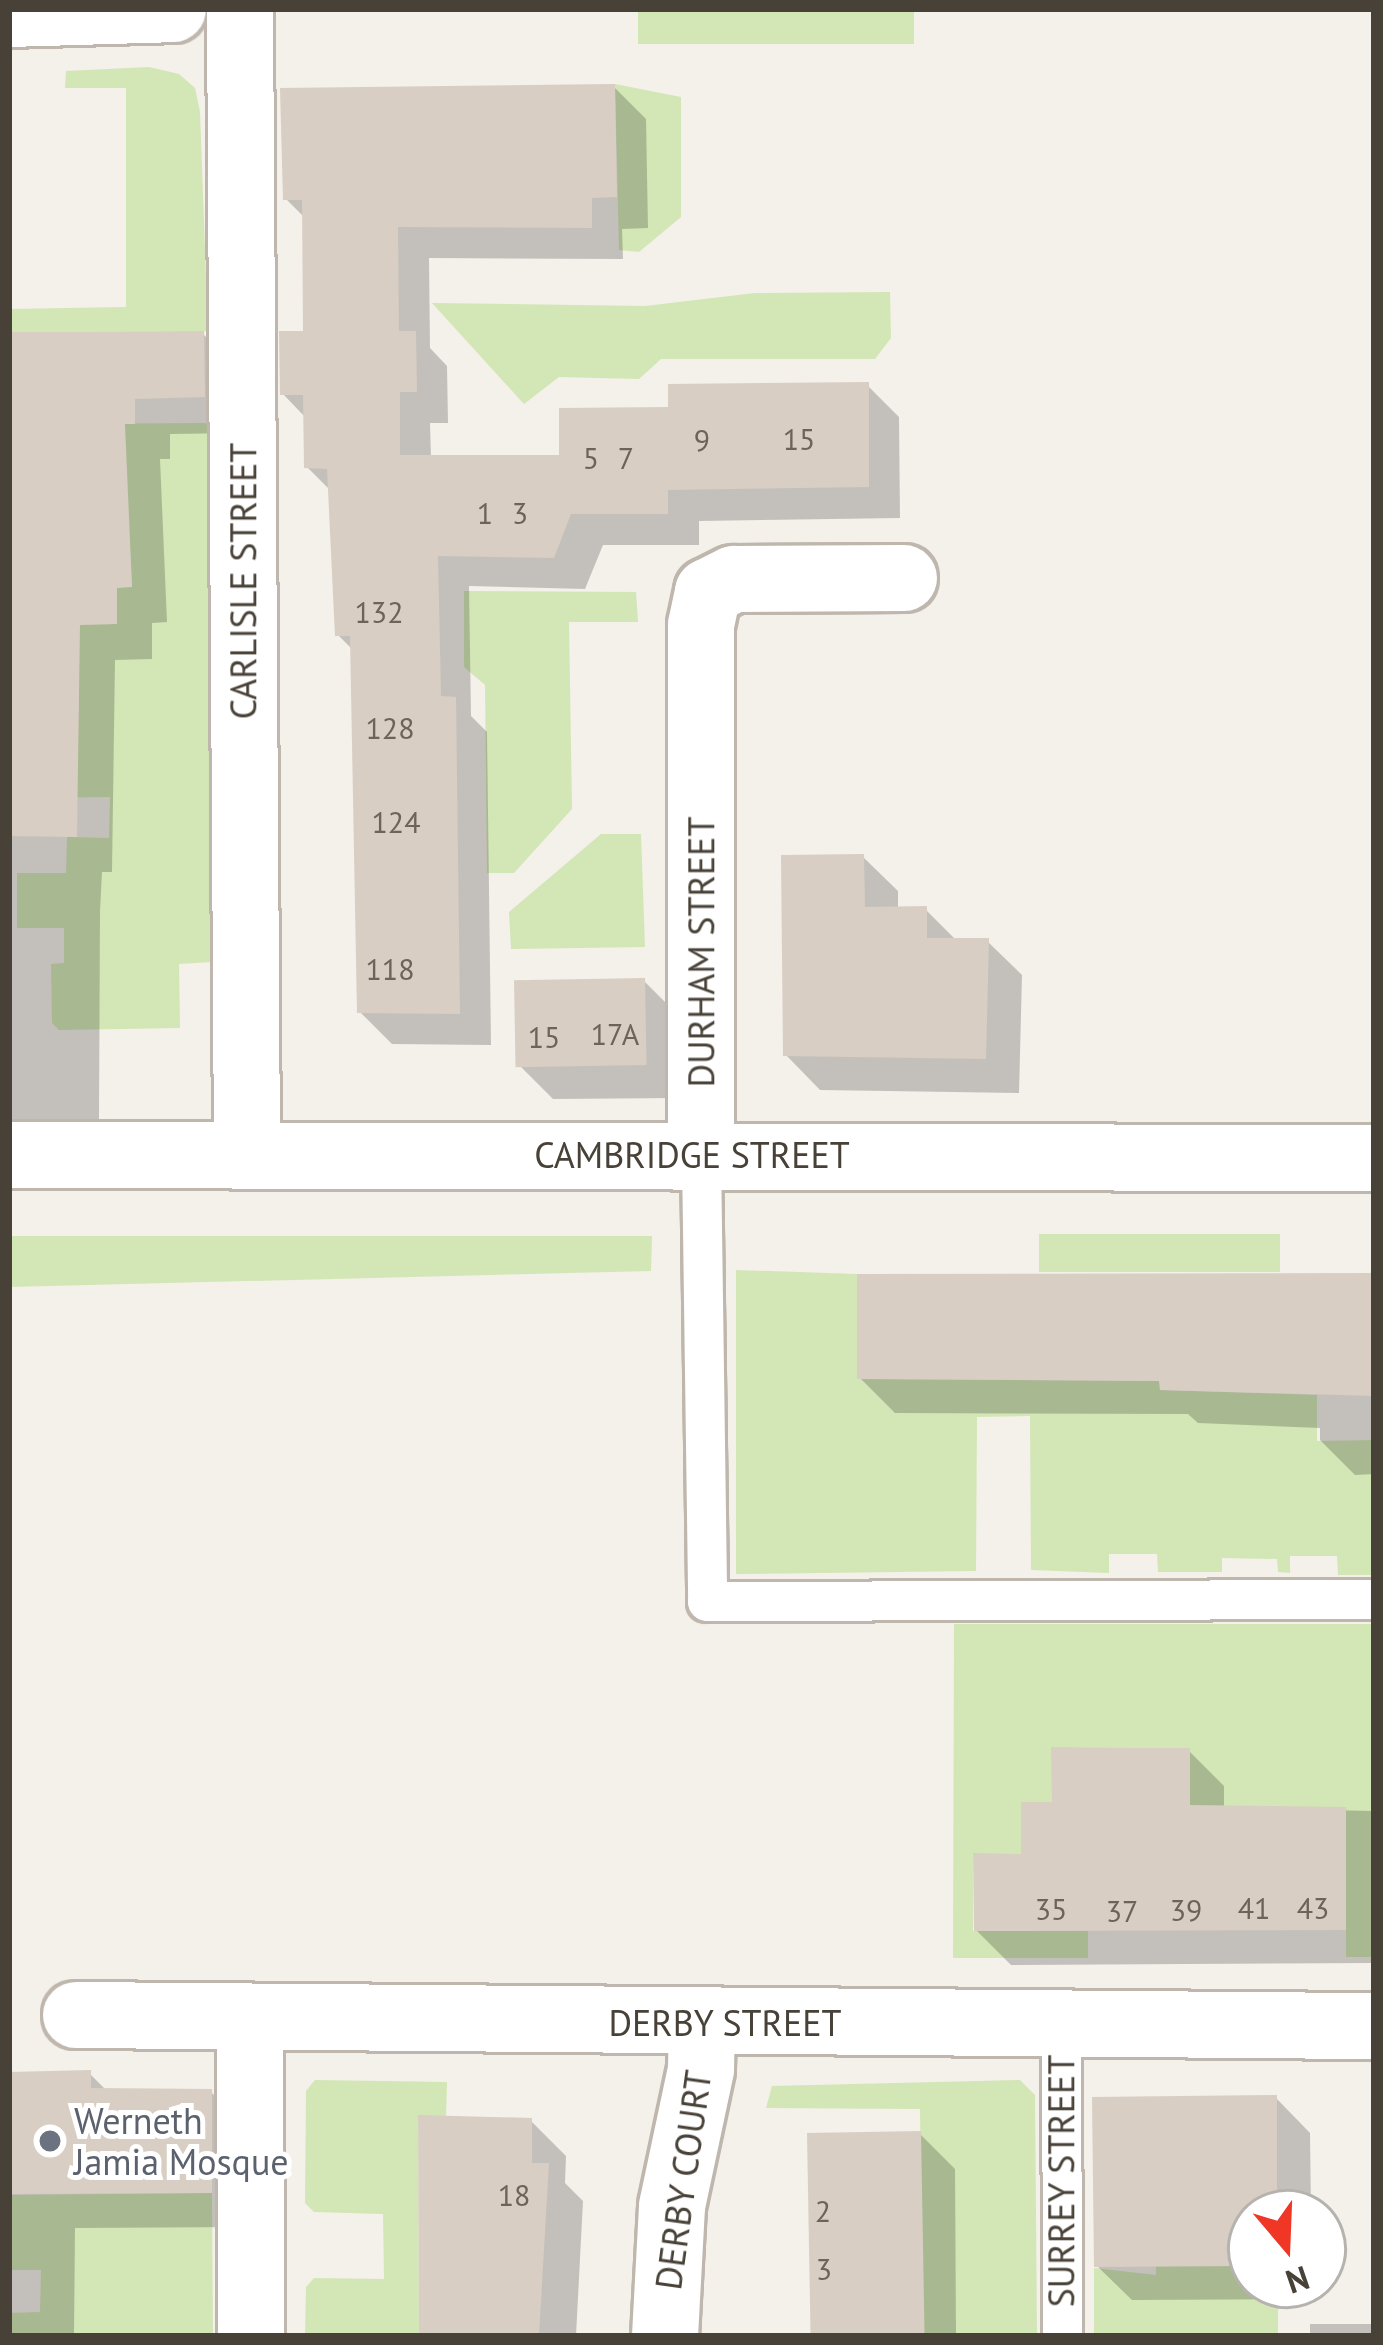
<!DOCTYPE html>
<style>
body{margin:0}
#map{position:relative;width:1383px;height:2345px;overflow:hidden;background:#f4f0ea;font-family:"PT Sans",sans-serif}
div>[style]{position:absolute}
.green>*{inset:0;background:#d3e6b5;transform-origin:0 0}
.shadow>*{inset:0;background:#0003;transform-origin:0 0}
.building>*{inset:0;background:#d8cec3;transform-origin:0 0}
.roads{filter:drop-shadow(3px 0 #bfb7ad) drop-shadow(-3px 0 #bfb7ad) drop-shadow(0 3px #bfb7ad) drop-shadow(0 -3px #bfb7ad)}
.service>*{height:39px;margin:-19.5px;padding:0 19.5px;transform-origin:19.5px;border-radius:19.5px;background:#fff}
.minor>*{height:66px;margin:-33px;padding:0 33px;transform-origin:33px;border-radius:33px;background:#fff}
.dots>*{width:33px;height:33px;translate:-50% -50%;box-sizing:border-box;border:6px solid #fff;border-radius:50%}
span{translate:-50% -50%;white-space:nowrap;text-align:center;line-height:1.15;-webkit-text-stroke:10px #fff;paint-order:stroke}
.number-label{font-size:30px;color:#6c645b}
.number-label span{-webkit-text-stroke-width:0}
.street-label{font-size:36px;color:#484138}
.worship-label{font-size:36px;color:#5b616d}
.left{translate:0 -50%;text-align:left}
.frame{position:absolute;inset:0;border:12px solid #484138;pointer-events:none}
.north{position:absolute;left:1227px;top:2189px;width:120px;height:120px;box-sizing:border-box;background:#fff;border:3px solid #b6b3af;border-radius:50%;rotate:161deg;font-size:33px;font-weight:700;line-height:48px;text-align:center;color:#484138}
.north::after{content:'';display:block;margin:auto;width:42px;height:54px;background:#f03625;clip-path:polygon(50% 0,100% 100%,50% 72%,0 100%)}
</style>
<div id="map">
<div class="green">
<i style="left:638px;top:9px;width:276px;height:35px"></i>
<i style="clip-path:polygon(149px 67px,179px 74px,195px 88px,200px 112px,208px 331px,9px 332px,9px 309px,126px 307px,126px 88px,65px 88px,66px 71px)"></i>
<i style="clip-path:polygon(615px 84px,681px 97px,681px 217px,639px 252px,619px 250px)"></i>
<i style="clip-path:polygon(890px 292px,891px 338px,875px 359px,661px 359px,639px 379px,559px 377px,524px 404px,432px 303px,645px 306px,755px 293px)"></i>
<i style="clip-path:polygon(208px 423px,211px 962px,179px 964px,180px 1028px,59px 1030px,52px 1023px,51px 964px,64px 963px,64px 928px,17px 928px,17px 873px,66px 873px,67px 837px,109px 838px,110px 797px,18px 798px,79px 712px,79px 667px,26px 625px,116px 624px,117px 588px,132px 586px,129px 530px,32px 424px)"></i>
<i style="clip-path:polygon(464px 591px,636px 592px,638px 622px,569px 622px,572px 809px,514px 873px,487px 873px,485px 685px,464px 667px)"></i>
<i style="clip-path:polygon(601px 834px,641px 834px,645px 947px,511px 949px,509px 912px)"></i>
<i style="left:1039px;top:1234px;width:241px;height:38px"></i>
<i style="clip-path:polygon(9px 1236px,652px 1236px,651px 1271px,9px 1287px)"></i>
<i style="clip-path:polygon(736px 1270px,857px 1274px,858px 1379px,1159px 1381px,1161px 1390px,1317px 1395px,1317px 1441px,1374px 1440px,1374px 1575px,1338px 1575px,1337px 1556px,1290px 1556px,1290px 1573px,1278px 1572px,1277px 1559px,1222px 1558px,1222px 1572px,1158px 1572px,1157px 1554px,1109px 1554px,1109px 1573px,1031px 1570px,1030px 1416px,977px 1417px,976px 1571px,736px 1574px)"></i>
<i style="clip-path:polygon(954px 1624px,1374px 1624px,1374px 1957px,1346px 1957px,1346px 1808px,1190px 1806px,1190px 1748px,1052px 1747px,1052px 1802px,1021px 1802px,1021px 1854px,973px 1854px,973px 1931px,1088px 1931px,1088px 1958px,953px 1958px)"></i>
<i style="clip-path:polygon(315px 2080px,447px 2082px,446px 2116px,418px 2116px,419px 2336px,305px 2336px,306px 2287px,314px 2278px,384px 2279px,383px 2214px,314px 2212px,305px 2203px,306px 2091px)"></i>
<i style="clip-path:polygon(1020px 2080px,1035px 2095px,1037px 2336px,923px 2336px,920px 2109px,766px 2108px,772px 2086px)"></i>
<i style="clip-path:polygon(212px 2193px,213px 2336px,9px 2336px,9px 2313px,40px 2312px,41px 2270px,9px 2270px,9px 2195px)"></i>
<i style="clip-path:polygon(1155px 2216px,1251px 2266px,1251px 2285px,1278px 2285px,1278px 2336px,1094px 2336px,1094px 2268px,1156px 2275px)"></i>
</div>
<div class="shadow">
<i style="clip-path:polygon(614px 87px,646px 119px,648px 228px,622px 229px,623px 259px,429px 258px,430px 348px,447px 366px,448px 423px,430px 423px,431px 458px,562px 458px,670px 410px,867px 385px,899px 417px,900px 518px,699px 521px,699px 545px,603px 545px,585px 589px,469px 586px,471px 716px,487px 732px,491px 1045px,392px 1044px,360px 1012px,353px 650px,338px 635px,330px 490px,307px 467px,306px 418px,283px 394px,306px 334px,305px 218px,286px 199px)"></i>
<i style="clip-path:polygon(203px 334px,240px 371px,240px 433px,170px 434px,170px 459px,160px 459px,167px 622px,152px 623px,152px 659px,115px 660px,112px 872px,102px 872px,100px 911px,99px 1120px,9px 1119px,9px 335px)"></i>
<i style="clip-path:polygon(863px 857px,898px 891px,898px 909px,925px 909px,957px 941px,987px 941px,1022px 975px,1019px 1093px,820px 1090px,786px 1055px)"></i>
<i style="clip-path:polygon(644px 981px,679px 1016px,679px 1098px,553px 1099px,518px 1064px)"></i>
<i style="clip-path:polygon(1374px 1275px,1374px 1474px,1355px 1475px,1320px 1440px,1320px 1428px,1198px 1423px,1188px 1414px,895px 1413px,860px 1378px)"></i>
<i style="clip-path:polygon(1189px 1751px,1224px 1786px,1224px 1808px,1374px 1811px,1374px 1963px,1011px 1965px,976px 1930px,1055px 1805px)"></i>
<i style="clip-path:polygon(89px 2073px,108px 2092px,211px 2092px,246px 2127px,246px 2227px,75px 2228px,74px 2336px,9px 2336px,9px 2075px)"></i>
<i style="clip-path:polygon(1276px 2098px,1310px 2133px,1311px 2213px,1251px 2213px,1251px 2285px,1311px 2285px,1312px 2299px,1132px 2300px,1097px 2266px)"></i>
<i style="clip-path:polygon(531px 2121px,566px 2156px,565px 2183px,583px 2201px,576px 2336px,421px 2336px)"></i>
<i style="clip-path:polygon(920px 2134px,955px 2169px,956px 2336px,811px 2336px)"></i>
<i style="left:1374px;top:2324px;width:12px;height:64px;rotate:90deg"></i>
</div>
<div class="building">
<i style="clip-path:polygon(615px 84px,617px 197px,592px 198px,592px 228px,398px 227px,399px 331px,416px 331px,417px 392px,400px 392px,400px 455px,559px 455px,559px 408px,668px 407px,668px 384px,869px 382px,869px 487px,668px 490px,668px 514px,571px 514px,554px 558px,438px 556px,441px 696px,456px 697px,460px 1014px,357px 1013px,350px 636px,335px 636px,327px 469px,304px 468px,303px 395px,280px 395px,279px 331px,303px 331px,302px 200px,283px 200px,280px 88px)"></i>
<i style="clip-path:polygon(204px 331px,205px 397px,135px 399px,135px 424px,125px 424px,132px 587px,117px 588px,117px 624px,80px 625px,77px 837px,9px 836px,9px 332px)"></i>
<i style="clip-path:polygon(864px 854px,865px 907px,927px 906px,927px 938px,989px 938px,986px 1059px,783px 1056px,781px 855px)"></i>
<i style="left:645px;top:978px;width:87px;height:131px;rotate:89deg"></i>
<i style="clip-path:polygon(1374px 1273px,1374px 1396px,1160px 1390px,1159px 1381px,857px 1379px,857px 1274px)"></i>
<i style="clip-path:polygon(1051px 1747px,1190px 1748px,1190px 1805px,1346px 1807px,1346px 1930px,974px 1931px,973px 1853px,1021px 1854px,1021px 1802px,1052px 1802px)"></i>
<i style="clip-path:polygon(91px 2070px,91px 2088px,212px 2089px,212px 2193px,9px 2194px,9px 2072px)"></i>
<i style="clip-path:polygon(1277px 2095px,1277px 2213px,1251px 2213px,1251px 2266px,1094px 2267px,1092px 2097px)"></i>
<i style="clip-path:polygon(418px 2115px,532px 2118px,532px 2163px,549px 2163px,539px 2336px,419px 2336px)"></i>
<i style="left:921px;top:2131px;width:205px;height:114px;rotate:89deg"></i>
</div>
<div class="roads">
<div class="service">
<i style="left:701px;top:1156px;width:445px;rotate:89.2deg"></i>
<i style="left:707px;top:1601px;width:667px;rotate:-0.17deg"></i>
<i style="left:1061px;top:2025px;width:311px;rotate:89.8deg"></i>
</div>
<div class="minor">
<i style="left:240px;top:9px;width:1144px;rotate:89.65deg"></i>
<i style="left:9px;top:14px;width:164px;rotate:-1.7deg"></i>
<i style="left:9px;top:1155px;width:1365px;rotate:0.13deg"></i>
<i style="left:701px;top:1156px;width:531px;rotate:-90deg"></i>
<i style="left:701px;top:625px;width:34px;rotate:-78deg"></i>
<i style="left:708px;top:592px;width:29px;rotate:-27deg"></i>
<i style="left:734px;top:579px;width:170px;rotate:-0.3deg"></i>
<i style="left:76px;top:2015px;width:1298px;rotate:0.49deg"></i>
<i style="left:250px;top:2018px;width:318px;rotate:89.8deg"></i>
<i style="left:665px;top:2336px;width:130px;rotate:-86.9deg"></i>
<i style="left:672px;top:2206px;width:140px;rotate:-78deg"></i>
<i style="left:701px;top:2069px;width:46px;rotate:-88.8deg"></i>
</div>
</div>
<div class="dots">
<i style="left:50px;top:2141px;background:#6b7280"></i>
</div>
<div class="number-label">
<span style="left:799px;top:439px">15</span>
<span style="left:702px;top:440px">9</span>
<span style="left:591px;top:458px">5</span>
<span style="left:626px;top:458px">7</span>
<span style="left:485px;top:513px">1</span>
<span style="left:520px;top:513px">3</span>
<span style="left:379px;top:612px">132</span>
<span style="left:390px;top:728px">128</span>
<span style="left:396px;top:822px">124</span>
<span style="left:390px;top:969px">118</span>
<span style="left:615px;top:1034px">17A</span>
<span style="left:544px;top:1037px">15</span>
<span style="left:1254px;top:1908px">41</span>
<span style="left:1313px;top:1908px">43</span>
<span style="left:1051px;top:1909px">35</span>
<span style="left:1186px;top:1910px">39</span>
<span style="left:1122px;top:1911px">37</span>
<span style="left:514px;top:2195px">18</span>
<span style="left:823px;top:2211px">2</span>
<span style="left:824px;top:2269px">3</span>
</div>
<div class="street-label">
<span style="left:243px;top:581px;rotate:-90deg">CARLISLE STREET</span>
<span style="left:701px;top:952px;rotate:-90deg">DURHAM STREET</span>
<span style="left:692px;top:1155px">CAMBRIDGE STREET</span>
<span style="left:725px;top:2023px">DERBY STREET</span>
<span style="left:683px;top:2180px;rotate:-82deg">DERBY COURT</span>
<span style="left:1061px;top:2181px;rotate:-90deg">SURREY STREET</span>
</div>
<div class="worship-label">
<span class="left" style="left:74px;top:2141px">Werneth<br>Jamia Mosque</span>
</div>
<div class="frame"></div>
<div class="north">N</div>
</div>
